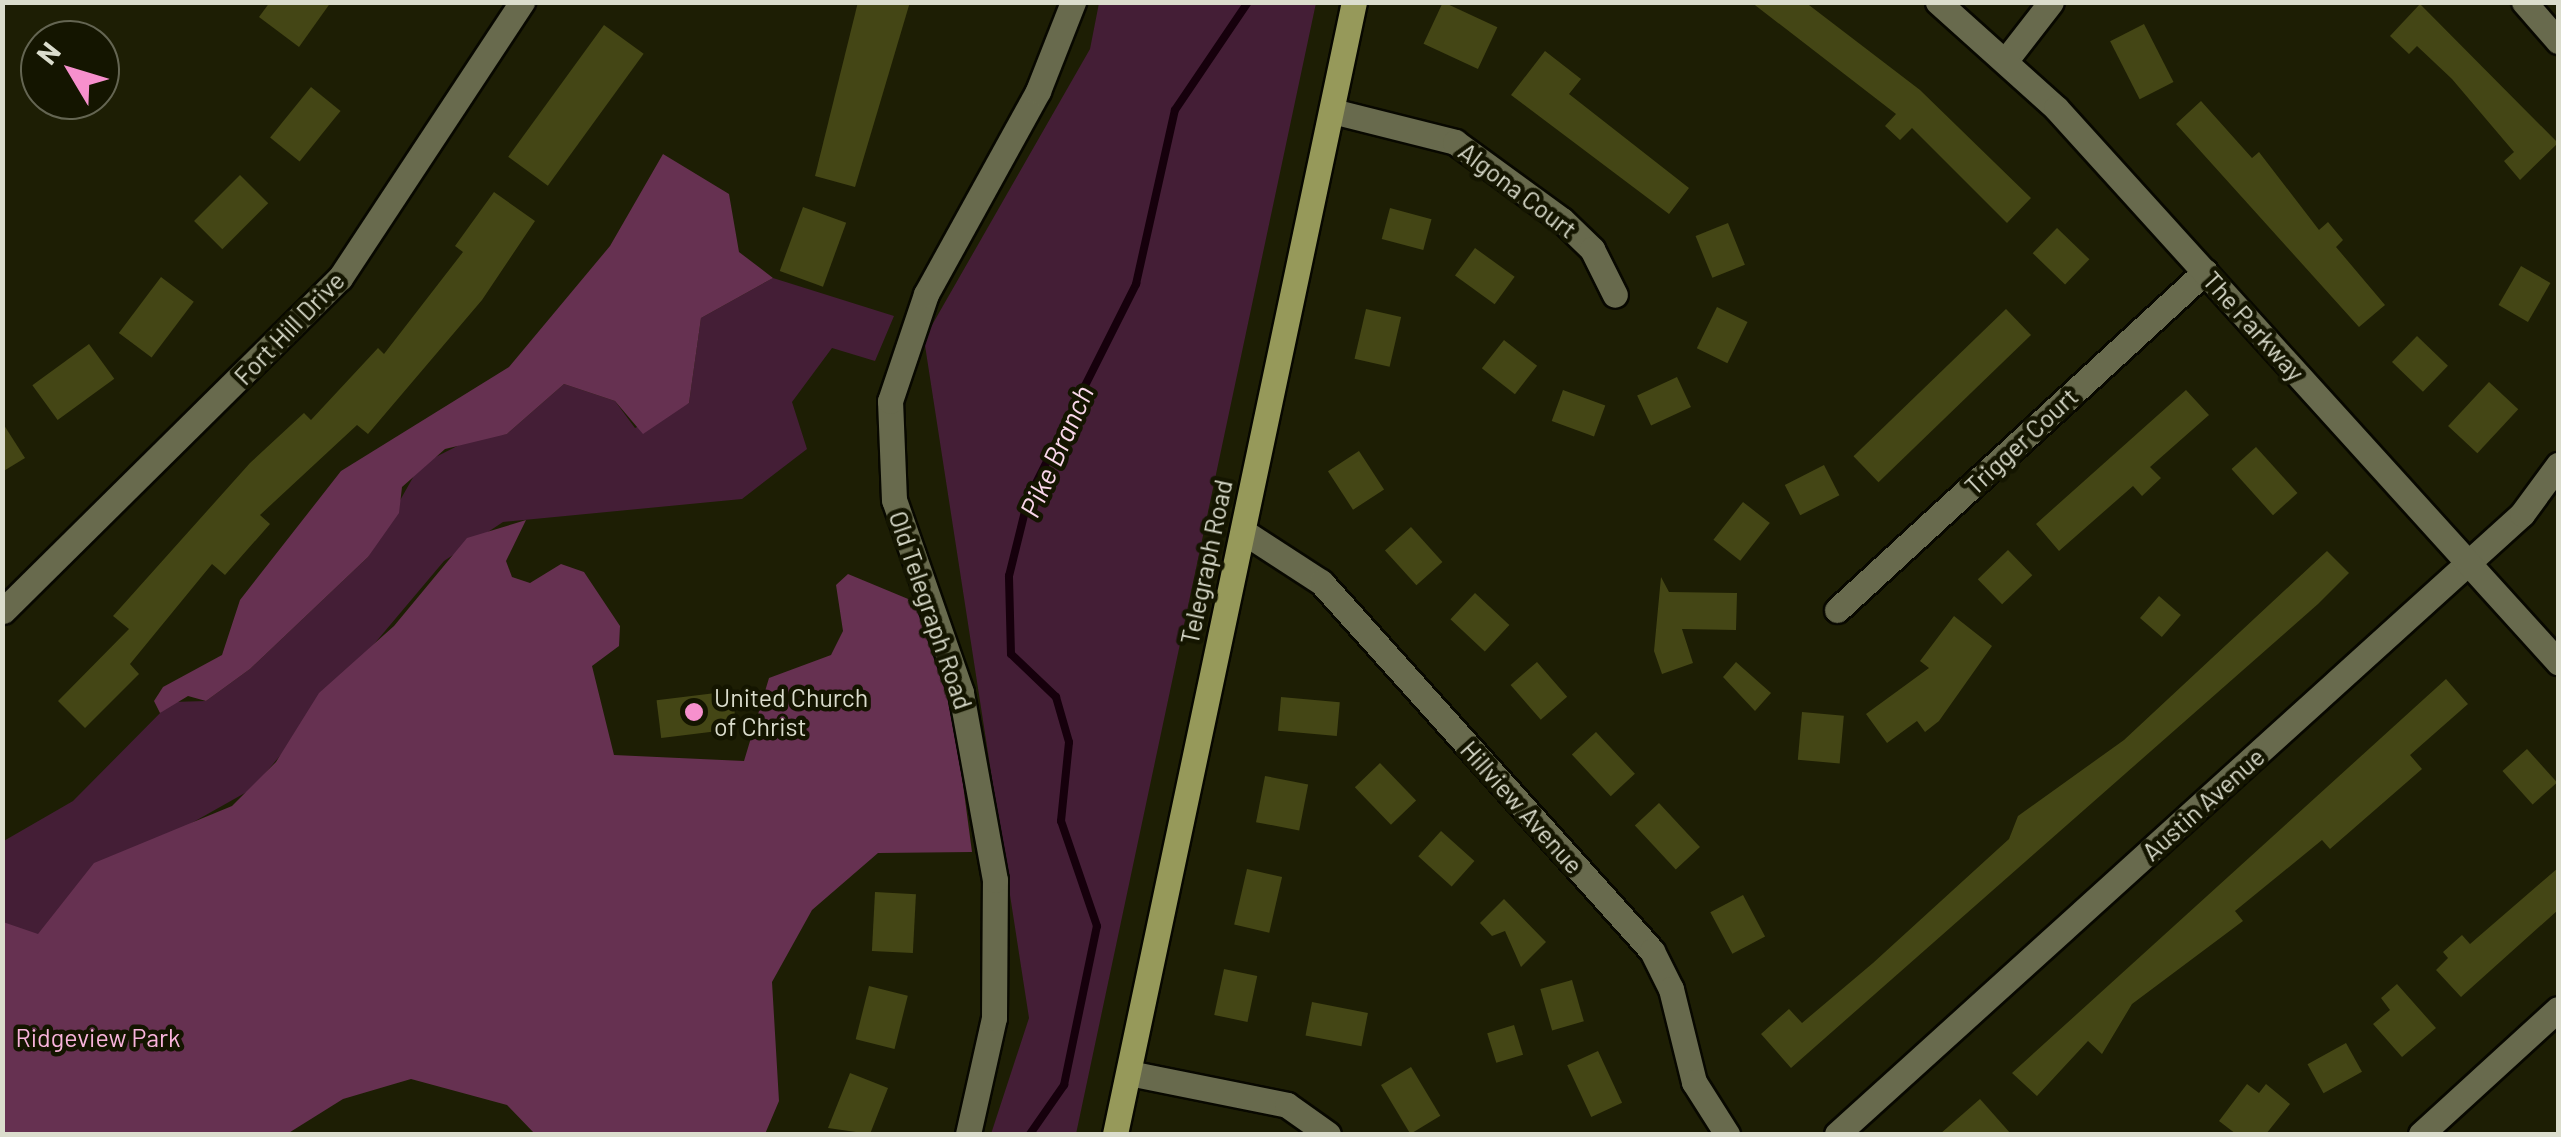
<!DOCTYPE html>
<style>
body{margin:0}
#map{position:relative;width:2561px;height:1137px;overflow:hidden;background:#1d1e04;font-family:Barlow,sans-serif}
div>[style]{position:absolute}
.green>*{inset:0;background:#441e36}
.forest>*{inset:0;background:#663151}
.stream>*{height:8px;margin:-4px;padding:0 4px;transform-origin:4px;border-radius:4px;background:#16000c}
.building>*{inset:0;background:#444615;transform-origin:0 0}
.roads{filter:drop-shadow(2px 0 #080800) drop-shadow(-2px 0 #080800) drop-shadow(0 2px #080800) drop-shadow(0 -2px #080800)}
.minor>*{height:25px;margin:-12.5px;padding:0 12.5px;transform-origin:12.5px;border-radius:12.5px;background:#686a4d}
.tertiary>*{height:25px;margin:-12.5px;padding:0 12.5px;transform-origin:12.5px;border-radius:12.5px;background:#686a4d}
.primary>*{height:25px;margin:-12.5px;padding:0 12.5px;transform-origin:12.5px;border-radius:12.5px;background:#96995a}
.dots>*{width:28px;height:28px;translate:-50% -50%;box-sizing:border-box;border:5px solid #141500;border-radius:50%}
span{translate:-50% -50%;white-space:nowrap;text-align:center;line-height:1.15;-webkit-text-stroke:9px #141500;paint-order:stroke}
.street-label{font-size:25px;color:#dbddcd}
.poi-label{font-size:25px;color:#dbddcd}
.left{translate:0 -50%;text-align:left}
.park-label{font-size:25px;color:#f9b4db}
.water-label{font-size:28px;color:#fad7ea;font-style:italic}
.frame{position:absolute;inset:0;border:5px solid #dbddcd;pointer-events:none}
.north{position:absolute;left:20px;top:20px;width:100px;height:100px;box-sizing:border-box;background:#141500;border:2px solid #646552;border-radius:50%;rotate:308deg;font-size:28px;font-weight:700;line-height:40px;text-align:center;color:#dbddcd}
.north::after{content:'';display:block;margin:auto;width:35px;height:45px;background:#f790cd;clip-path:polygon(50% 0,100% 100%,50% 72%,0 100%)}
</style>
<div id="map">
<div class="green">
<i style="clip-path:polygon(1099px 3px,1316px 3px,1076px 1134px,991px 1134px,1029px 1018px,924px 339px,1090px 49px)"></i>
<i style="clip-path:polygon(773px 278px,894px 316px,875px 361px,832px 348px,792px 402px,807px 449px,742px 499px,503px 522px,444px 561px,252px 789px,181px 829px,3px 1134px,2px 842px,73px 801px,171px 702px,206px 701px,250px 669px,368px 557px,420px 465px,473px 438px,507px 434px,564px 384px,615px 401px,635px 428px,689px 403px,701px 318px)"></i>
</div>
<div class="forest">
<i style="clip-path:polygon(663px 154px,729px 194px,739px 252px,773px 278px,701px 318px,689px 403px,643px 434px,615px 401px,564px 384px,507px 434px,445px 449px,402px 487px,399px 513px,368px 557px,250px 669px,206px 701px,188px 696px,160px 713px,154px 701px,163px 687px,222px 655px,240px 600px,341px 471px,509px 367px,610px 246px)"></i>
<i style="clip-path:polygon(526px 520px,506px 561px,512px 577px,530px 583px,561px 564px,584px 572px,620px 626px,619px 646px,592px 666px,614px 755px,744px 761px,769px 678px,831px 655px,843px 631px,836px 585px,848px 574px,913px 601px,950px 687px,972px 852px,878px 853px,812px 910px,772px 982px,779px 1101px,765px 1134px,535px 1134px,507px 1105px,411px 1079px,343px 1099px,287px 1134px,3px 1134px,3px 922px,38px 934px,94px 863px,232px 806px,276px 762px,319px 693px,394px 626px,467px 538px)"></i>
</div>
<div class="stream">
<i style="left:1030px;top:1134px;width:60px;rotate:-55.2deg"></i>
<i style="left:1064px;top:1085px;width:162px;rotate:-78.3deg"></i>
<i style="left:1097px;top:926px;width:111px;rotate:-108.9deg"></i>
<i style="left:1061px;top:821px;width:79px;rotate:-84.2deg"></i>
<i style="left:1069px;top:742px;width:47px;rotate:-106.1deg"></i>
<i style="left:1056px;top:697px;width:62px;rotate:-136.3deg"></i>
<i style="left:1011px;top:654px;width:78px;rotate:-91.5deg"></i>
<i style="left:1009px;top:576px;width:79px;rotate:-76.1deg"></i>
<i style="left:1028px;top:499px;width:241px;rotate:-63.3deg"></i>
<i style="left:1136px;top:284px;width:178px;rotate:-77.4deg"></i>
<i style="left:1175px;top:110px;width:130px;rotate:-55.9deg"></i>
</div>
<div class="building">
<i style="clip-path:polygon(270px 2px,331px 2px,299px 47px,259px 17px)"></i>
<i style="clip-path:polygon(858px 2px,910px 2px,855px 187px,815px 176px)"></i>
<i style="left:1443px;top:2px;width:60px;height:46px;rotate:25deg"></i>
<i style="clip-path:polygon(1751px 2px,1805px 2px,1920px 90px,2031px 198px,2007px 223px,1912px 128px,1900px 140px,1885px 126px,1896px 114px)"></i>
<i style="clip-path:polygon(2420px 4px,2558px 143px,2520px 180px,2504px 161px,2514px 152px,2452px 79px,2417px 46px,2409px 54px,2390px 36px)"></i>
<i style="left:2144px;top:24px;width:65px;height:38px;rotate:63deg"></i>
<i style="left:604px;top:25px;width:49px;height:163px;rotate:36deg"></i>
<i style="clip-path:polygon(1545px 51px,1581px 79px,1569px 94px,1689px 188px,1669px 214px,1511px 95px)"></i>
<i style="left:311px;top:87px;width:38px;height:65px;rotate:39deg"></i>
<i style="clip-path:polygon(2201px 101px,2252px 158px,2259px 152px,2319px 230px,2328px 222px,2343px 240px,2336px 247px,2385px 305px,2359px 327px,2176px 124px)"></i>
<i style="left:240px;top:175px;width:40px;height:65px;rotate:45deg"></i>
<i style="clip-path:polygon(494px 192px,535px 221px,482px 300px,368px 434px,357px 425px,260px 515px,270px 524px,225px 575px,212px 564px,130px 664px,139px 674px,85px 728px,58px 701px,129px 629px,113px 616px,250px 463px,304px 413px,311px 420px,378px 348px,384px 354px,463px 252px,455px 246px)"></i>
<i style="left:803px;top:207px;width:46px;height:68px;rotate:20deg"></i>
<i style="left:1390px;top:208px;width:43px;height:32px;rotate:15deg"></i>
<i style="left:1728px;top:223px;width:45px;height:35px;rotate:68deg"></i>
<i style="left:2057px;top:228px;width:45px;height:35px;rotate:44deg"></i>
<i style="left:1475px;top:248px;width:49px;height:34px;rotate:36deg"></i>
<i style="left:2521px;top:266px;width:34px;height:45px;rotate:30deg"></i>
<i style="left:161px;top:277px;width:41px;height:70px;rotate:37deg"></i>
<i style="left:1717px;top:307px;width:34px;height:46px;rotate:26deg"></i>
<i style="left:1366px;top:309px;width:36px;height:51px;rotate:13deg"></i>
<i style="left:2006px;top:309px;width:36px;height:212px;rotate:46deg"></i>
<i style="left:2417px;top:336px;width:43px;height:36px;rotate:44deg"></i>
<i style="left:1504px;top:340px;width:42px;height:36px;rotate:38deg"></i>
<i style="left:89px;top:344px;width:43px;height:70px;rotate:54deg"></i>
<i style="left:1677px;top:377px;width:33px;height:44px;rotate:65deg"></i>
<i style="left:2489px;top:382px;width:40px;height:60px;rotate:43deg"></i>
<i style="left:1563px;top:390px;width:45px;height:33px;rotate:20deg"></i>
<i style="clip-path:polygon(2186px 390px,2209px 415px,2150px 467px,2161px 478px,2142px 496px,2133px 486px,2059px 551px,2036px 524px)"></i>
<i style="clip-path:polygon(2px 422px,25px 458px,2px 472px)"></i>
<i style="left:2256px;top:447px;width:62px;height:33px;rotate:48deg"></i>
<i style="left:1359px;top:451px;width:46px;height:37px;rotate:57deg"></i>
<i style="left:1824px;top:465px;width:34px;height:44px;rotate:63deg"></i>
<i style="left:1743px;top:502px;width:34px;height:48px;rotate:38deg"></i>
<i style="left:1411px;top:527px;width:47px;height:35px;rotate:48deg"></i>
<i style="left:2008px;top:550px;width:35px;height:42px;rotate:46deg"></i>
<i style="clip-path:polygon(2327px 551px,2349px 573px,2318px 604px,1791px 1068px,1761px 1034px,1789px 1009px,1802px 1023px,1873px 963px,2009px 839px,2018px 816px,2124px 740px)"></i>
<i style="clip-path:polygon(1661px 577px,1669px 592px,1737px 593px,1736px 630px,1682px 629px,1693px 663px,1662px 674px,1654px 651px)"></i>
<i style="left:1475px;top:593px;width:47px;height:36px;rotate:43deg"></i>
<i style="left:2159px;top:596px;width:29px;height:29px;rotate:41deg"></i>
<i style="clip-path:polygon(1954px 616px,1992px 646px,1939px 721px,1925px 732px,1917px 721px,1887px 743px,1866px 714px,1929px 668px,1920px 661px)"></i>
<i style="left:1537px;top:662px;width:46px;height:35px;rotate:49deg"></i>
<i style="clip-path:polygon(1736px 662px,1771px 693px,1755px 711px,1723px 677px)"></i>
<i style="clip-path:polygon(2446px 679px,2468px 704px,2410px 755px,2422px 769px,2330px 849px,2322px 840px,2235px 911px,2243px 921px,2132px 1004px,2102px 1054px,2088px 1041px,2037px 1096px,2012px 1073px)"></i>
<i style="left:732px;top:691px;width:38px;height:76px;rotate:83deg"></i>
<i style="left:1281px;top:697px;width:59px;height:34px;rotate:5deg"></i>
<i style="left:1802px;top:712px;width:42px;height:48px;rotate:5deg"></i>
<i style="left:1596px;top:732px;width:57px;height:33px;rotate:47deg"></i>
<i style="left:2527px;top:749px;width:45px;height:33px;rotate:48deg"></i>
<i style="left:1380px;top:763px;width:52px;height:35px;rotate:46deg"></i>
<i style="left:1265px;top:776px;width:44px;height:47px;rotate:11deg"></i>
<i style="left:1659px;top:803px;width:60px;height:33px;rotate:47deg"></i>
<i style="left:1441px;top:831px;width:45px;height:34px;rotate:42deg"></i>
<i style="clip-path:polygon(2558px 868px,2558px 910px,2461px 997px,2436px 970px,2448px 958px,2443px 952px,2462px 935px,2470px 944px)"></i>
<i style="left:1247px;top:869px;width:36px;height:57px;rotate:13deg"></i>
<i style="left:875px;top:892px;width:41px;height:59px;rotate:3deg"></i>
<i style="left:1743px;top:895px;width:47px;height:37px;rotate:62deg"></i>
<i style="clip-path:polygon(1504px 899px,1546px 942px,1521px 967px,1505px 931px,1492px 936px,1480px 923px)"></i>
<i style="left:1224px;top:969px;width:34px;height:47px;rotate:12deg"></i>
<i style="left:1572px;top:980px;width:43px;height:33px;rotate:74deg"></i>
<i style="clip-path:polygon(2397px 984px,2436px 1028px,2402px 1057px,2373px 1024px,2390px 1010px,2381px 998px)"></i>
<i style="left:869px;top:986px;width:40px;height:55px;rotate:14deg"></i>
<i style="left:1312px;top:1002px;width:57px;height:34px;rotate:11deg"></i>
<i style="left:1514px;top:1025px;width:31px;height:28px;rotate:73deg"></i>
<i style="left:2346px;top:1043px;width:33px;height:44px;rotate:61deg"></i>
<i style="left:1598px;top:1051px;width:57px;height:34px;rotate:65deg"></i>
<i style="left:1411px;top:1067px;width:57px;height:35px;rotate:59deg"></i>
<i style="clip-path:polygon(850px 1073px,888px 1088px,870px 1134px,828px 1128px)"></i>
<i style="clip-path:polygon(2247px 1084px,2259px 1093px,2266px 1084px,2290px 1104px,2266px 1134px,2236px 1134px,2219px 1121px)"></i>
<i style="clip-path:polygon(1980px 1099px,2011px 1134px,1940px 1134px)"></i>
</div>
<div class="roads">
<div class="minor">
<i style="left:2524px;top:2px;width:52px;rotate:48.9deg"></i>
<i style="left:2006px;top:60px;width:73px;rotate:-52.2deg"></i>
<i style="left:1332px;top:111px;width:127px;rotate:14.1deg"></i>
<i style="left:1455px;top:142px;width:132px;rotate:36.1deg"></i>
<i style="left:1562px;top:220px;width:42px;rotate:44deg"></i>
<i style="left:1592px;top:249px;width:51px;rotate:63.4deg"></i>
<i style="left:1244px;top:532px;width:92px;rotate:33deg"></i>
<i style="left:1321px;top:582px;width:496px;rotate:48.1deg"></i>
<i style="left:1652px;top:951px;width:42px;rotate:63.4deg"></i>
<i style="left:1671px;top:989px;width:96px;rotate:76.1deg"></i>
<i style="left:1694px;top:1082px;width:62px;rotate:57.6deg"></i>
<i style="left:1837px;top:610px;width:500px;rotate:-42.6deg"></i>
<i style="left:3px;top:611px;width:474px;rotate:-44.7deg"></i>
<i style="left:340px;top:278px;width:331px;rotate:-56.6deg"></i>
<i style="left:1129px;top:1073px;width:161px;rotate:11.4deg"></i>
<i style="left:1287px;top:1105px;width:50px;rotate:35.3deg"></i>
<i style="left:968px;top:1134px;width:119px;rotate:-77.4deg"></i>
<i style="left:994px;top:1018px;width:138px;rotate:-89.6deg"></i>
<i style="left:995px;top:880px;width:191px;rotate:-100.3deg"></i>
<i style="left:961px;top:692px;width:203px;rotate:-109.2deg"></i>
<i style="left:894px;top:500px;width:99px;rotate:-92.3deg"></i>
<i style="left:890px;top:401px;width:113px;rotate:-71.4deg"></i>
<i style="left:926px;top:294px;width:232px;rotate:-61.1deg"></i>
<i style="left:1038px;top:91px;width:96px;rotate:-68.5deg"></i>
<i style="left:1837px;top:1134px;width:924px;rotate:-42.15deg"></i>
<i style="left:2522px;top:514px;width:61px;rotate:-53.7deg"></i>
<i style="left:2421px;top:1134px;width:185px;rotate:-42.4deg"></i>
</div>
<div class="tertiary">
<i style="left:1938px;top:2px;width:159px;rotate:41.9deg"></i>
<i style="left:2056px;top:108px;width:748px;rotate:47.82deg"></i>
</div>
<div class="primary">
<i style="left:1115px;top:1134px;width:1157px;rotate:-78.08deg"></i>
</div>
</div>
<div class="dots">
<i style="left:694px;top:712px;background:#f790cd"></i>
</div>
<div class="street-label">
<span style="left:1518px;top:190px;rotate:37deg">Algona Court</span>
<span style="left:2254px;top:326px;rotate:48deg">The Parkway</span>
<span style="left:289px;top:328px;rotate:-46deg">Fort Hill Drive</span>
<span style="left:2021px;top:441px;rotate:-43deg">Trigger Court</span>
<span style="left:1206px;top:562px;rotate:-78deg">Telegraph Road</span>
<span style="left:931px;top:610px;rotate:71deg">Old Telegraph Road</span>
<span style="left:2203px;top:804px;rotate:-42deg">Austin Avenue</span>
<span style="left:1522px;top:807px;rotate:48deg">Hillview Avenue</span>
</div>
<div class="poi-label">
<span class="left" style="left:714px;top:712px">United Church<br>of Christ</span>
</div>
<div class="park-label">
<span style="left:98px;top:1037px">Ridgeview Park</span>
</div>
<div class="water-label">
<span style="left:1056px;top:451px;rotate:-66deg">Pike Branch</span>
</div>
<div class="frame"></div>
<div class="north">N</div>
</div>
